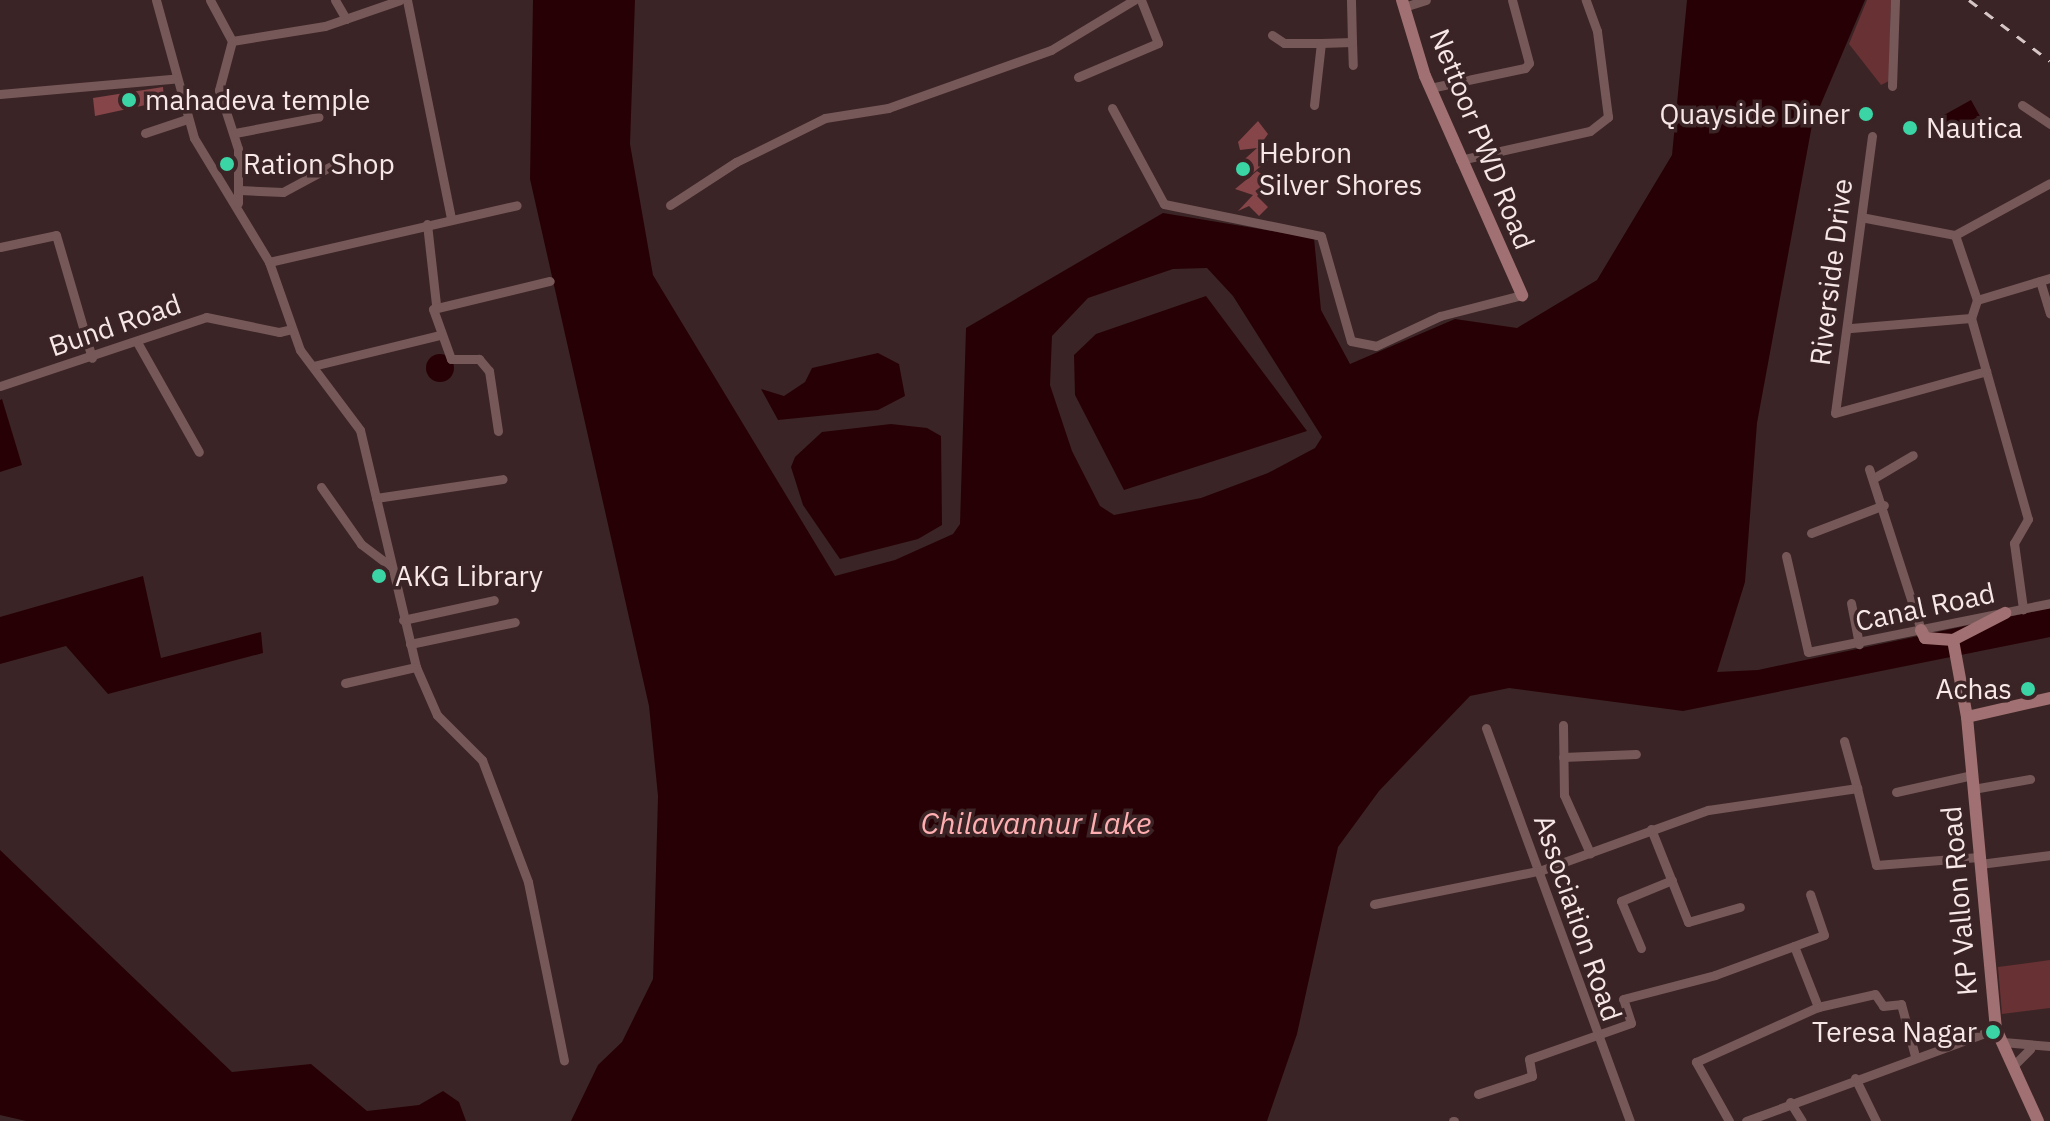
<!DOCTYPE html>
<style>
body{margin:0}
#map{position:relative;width:2050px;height:1121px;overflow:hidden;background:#3b2425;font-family:"IBM Plex Sans",sans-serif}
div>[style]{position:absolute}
.green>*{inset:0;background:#683134}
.water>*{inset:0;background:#270005;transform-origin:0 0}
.round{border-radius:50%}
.building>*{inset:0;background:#864549}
.street>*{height:9px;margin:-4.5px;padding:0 4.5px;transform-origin:4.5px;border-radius:4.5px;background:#765859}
.secondary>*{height:12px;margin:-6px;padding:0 6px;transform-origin:6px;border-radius:6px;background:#a07072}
.rail>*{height:3px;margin-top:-1.5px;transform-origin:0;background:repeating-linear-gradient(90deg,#d6c5c5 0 10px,transparent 0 20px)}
.dots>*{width:22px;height:22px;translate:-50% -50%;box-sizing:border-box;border:4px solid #3b2425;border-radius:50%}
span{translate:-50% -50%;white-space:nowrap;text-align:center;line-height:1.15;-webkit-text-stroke:7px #3b2425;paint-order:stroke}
.poi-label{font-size:28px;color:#f7e7e7}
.left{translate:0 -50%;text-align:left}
.right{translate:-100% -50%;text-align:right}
.street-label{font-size:28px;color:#f7e7e7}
.water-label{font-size:30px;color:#ffaeb1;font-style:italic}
</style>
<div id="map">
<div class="green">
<i style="clip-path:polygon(1867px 0,1891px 0,1889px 81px,1881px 85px,1849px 44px)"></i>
<i style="clip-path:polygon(2050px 960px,2050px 1008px,2002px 1014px,1998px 967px)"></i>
</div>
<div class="water">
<i style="clip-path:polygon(evenodd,533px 0,635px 0,630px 144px,653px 275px,835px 576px,895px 560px,953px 534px,960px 524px,966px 328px,1163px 213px,1314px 238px,1321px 310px,1350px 364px,1455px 319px,1517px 328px,1597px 280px,1672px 155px,1687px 0,1865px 0,1812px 125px,1757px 423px,1745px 582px,1717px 672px,1758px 670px,2050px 608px,2050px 637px,1683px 711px,1509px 688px,1470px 696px,1379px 791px,1338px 847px,1297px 1034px,1267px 1121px,571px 1121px,598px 1065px,622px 1042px,653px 979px,658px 796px,649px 706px,530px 179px,533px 0,1207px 268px,1233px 296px,1322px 437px,1315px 448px,1268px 473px,1201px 498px,1114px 515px,1100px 506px,1072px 451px,1050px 385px,1052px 336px,1088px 298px,1173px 269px,1207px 268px)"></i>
<i style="left:1971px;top:100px;width:18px;height:37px;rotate:61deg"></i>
<i style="clip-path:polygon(1206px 296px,1307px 431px,1124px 490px,1075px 395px,1074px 355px,1096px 334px)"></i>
<i style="clip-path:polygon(878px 353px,899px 364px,905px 396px,878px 410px,778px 420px,761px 389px,784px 396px,805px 382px,812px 368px)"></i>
<i class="round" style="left:426px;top:354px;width:28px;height:28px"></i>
<i style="clip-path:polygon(2px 399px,22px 465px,0 472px,0 400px)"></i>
<i style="clip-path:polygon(891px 424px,927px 428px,941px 436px,942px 525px,918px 539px,840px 559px,803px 505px,791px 467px,795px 457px,822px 432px)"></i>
<i style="clip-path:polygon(143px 576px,161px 658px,261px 632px,263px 653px,108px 694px,66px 646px,0 664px,0 617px)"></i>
<i style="clip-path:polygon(0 850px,232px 1072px,311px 1064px,367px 1111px,419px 1105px,443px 1091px,459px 1102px,466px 1121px,26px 1121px,0 1115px)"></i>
</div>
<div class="building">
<i style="clip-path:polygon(163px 87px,164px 101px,95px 116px,93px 98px)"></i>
<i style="clip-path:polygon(1258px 121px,1268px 134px,1258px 148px,1268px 160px,1253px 173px,1239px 172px,1237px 166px,1257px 148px,1240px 150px,1238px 142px)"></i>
<i style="clip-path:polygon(1257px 171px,1270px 180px,1257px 196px,1268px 207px,1259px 216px,1249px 206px,1238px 211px,1253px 195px,1235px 189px)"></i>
</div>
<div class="street">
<i style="left:156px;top:0;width:143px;rotate:74.6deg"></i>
<i style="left:194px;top:138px;width:145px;rotate:58.8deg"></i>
<i style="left:269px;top:262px;width:93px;rotate:70.6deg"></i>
<i style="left:300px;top:350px;width:100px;rotate:53.1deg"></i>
<i style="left:360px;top:430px;width:244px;rotate:76.7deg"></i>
<i style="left:416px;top:667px;width:52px;rotate:66.4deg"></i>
<i style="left:437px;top:715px;width:64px;rotate:45deg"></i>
<i style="left:482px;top:760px;width:130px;rotate:69.3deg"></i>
<i style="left:528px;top:882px;width:182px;rotate:78.6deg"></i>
<i style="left:210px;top:0;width:47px;rotate:61.8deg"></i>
<i style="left:232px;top:41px;width:51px;rotate:104.9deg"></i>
<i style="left:219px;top:90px;width:62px;rotate:72.1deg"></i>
<i style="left:238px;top:149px;width:54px;rotate:90deg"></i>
<i style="left:335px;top:0;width:22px;rotate:60deg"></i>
<i style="left:407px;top:0;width:222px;rotate:78.6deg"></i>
<i style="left:1404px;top:7px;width:23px;rotate:-18deg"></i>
<i style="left:1272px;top:35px;width:14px;rotate:34deg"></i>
<i style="left:1284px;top:43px;width:37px"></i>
<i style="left:232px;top:41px;width:94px;rotate:-9.2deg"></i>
<i style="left:325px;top:26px;width:79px;rotate:-19.1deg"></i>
<i style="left:1352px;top:42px;width:23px;rotate:88deg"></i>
<i style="left:1078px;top:77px;width:87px;rotate:-23deg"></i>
<i style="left:1158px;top:43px;width:46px;rotate:-111.6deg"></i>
<i style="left:1892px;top:86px;width:86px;rotate:-88deg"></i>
<i style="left:1430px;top:88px;width:97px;rotate:-11.9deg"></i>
<i style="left:1525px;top:68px;width:6px;rotate:-51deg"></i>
<i style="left:1529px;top:63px;width:65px;rotate:-105.1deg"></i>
<i style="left:0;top:94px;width:174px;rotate:-5deg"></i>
<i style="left:1314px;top:105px;width:62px;rotate:-83.6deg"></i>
<i style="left:1321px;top:43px;width:31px;rotate:-2deg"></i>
<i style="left:1352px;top:42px;width:42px;rotate:-91.4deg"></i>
<i style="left:2022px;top:105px;width:34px;rotate:34deg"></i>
<i style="left:1112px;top:108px;width:109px;rotate:61.6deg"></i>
<i style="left:1164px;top:204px;width:160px;rotate:11.5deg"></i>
<i style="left:1321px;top:236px;width:109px;rotate:74.1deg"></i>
<i style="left:1351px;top:341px;width:25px;rotate:11deg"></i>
<i style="left:1376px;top:346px;width:71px;rotate:-25.1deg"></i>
<i style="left:1440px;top:316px;width:85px;rotate:-14.4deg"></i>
<i style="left:145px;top:133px;width:44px;rotate:-18.4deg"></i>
<i style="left:235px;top:133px;width:85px;rotate:-10.9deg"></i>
<i style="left:1872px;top:136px;width:279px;rotate:97.6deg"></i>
<i style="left:1835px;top:413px;width:157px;rotate:-15.5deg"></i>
<i style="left:1460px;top:160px;width:133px;rotate:-12.6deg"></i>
<i style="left:1590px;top:131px;width:23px;rotate:-38deg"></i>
<i style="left:1608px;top:117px;width:87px;rotate:-97.3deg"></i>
<i style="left:1597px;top:31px;width:33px;rotate:-110deg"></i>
<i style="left:240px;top:190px;width:43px;rotate:2.7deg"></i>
<i style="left:283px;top:192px;width:59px;rotate:-28.3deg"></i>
<i style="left:670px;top:205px;width:79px;rotate:-33.1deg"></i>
<i style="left:736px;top:162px;width:99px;rotate:-26.3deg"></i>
<i style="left:825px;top:118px;width:64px;rotate:-9deg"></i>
<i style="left:888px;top:108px;width:173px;rotate:-19.6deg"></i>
<i style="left:1051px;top:50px;width:97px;rotate:-31.1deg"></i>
<i style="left:1866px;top:218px;width:91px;rotate:10.8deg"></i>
<i style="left:1955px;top:235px;width:108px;rotate:-28.7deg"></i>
<i style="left:427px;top:224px;width:81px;rotate:83.6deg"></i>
<i style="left:1955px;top:235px;width:69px;rotate:71.3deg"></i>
<i style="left:1977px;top:300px;width:19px;rotate:108deg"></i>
<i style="left:1971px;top:318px;width:209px;rotate:74.2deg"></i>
<i style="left:2028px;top:519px;width:28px;rotate:120deg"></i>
<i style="left:2014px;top:543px;width:67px;rotate:82.2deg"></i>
<i style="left:0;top:247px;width:57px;rotate:-12.1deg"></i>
<i style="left:56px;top:235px;width:128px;rotate:73.7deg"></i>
<i style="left:269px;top:262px;width:254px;rotate:-12.9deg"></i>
<i style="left:2040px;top:281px;width:34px;rotate:73deg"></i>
<i style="left:1977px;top:300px;width:76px;rotate:-16.8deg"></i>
<i style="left:1851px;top:328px;width:120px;rotate:-4.8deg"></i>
<i style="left:137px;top:342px;width:126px;rotate:60.6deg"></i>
<i style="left:313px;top:366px;width:131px;rotate:-13.7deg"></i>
<i style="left:0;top:386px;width:217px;rotate:-18.5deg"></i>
<i style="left:206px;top:317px;width:75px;rotate:11.6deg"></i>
<i style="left:279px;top:332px;width:13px;rotate:-13deg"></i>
<i style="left:498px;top:431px;width:61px;rotate:-98.5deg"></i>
<i style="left:489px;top:371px;width:16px;rotate:-130deg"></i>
<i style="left:479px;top:359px;width:28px;rotate:180deg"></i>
<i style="left:451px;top:359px;width:53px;rotate:-109.8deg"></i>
<i style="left:433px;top:309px;width:120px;rotate:-13.5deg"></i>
<i style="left:1869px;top:469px;width:169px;rotate:72.1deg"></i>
<i style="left:1874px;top:478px;width:45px;rotate:-30.5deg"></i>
<i style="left:321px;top:487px;width:70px;rotate:54.9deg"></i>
<i style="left:361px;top:544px;width:35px;rotate:37deg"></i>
<i style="left:376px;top:498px;width:128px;rotate:-8.5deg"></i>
<i style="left:1811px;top:533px;width:78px;rotate:-21deg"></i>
<i style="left:1786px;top:556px;width:98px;rotate:77.1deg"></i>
<i style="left:1808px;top:652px;width:247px;rotate:-11.4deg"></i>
<i style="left:1851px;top:603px;width:42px;rotate:79deg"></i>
<i style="left:403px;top:620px;width:93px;rotate:-12.4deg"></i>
<i style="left:410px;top:644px;width:107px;rotate:-11.8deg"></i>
<i style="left:345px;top:683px;width:73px;rotate:-12.7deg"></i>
<i style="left:1563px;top:725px;width:70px;rotate:89.2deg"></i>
<i style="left:1564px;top:795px;width:64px;rotate:65.9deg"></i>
<i style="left:1486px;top:728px;width:419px;rotate:69.9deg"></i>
<i style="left:1844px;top:741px;width:49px;rotate:74.5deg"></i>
<i style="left:1563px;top:757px;width:73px;rotate:-2.4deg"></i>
<i style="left:1973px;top:789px;width:58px;rotate:-10deg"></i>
<i style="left:1896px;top:792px;width:78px;rotate:-12.6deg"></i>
<i style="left:1651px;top:829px;width:100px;rotate:68.3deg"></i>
<i style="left:1688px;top:922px;width:54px;rotate:-16.1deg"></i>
<i style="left:1980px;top:864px;width:71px;rotate:-7.3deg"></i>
<i style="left:1374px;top:904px;width:171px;rotate:-11.4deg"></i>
<i style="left:1542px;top:870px;width:177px;rotate:-19.9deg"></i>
<i style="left:1708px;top:810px;width:151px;rotate:-8.4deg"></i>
<i style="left:1857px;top:788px;width:79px;rotate:76.1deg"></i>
<i style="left:1876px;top:865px;width:103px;rotate:-4.4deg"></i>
<i style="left:1794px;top:946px;width:66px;rotate:68.5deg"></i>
<i style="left:1641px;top:948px;width:51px;rotate:-113.1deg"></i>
<i style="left:1621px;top:901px;width:55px;rotate:-22.4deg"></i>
<i style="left:2003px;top:1042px;width:47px;rotate:4.9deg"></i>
<i style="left:2014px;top:1065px;width:23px;rotate:-45deg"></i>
<i style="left:1855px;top:1078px;width:48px;rotate:64deg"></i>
<i style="left:1478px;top:1094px;width:57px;rotate:-18.4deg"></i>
<i style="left:1532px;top:1076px;width:17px;rotate:-100deg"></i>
<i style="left:1529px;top:1059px;width:108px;rotate:-19.4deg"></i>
<i style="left:1631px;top:1023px;width:25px;rotate:-108deg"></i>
<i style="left:1623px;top:999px;width:95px;rotate:-14.6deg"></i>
<i style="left:1715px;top:975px;width:116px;rotate:-20.2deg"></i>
<i style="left:1824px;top:935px;width:43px;rotate:-108.9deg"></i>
<i style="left:1790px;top:1102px;width:22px;rotate:58deg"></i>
<i style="left:1453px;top:1121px;width:1px"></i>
<i style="left:1729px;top:1121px;width:68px;rotate:-119.2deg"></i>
<i style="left:1696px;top:1062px;width:134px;rotate:-24.3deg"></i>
<i style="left:1818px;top:1007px;width:58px;rotate:-12.8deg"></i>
<i style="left:1875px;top:994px;width:14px;rotate:56deg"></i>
<i style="left:1883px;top:1006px;width:18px;rotate:-6deg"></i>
<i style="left:1901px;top:1004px;width:54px;rotate:74.9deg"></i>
<i style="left:1746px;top:1121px;width:266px;rotate:-20.2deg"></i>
</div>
<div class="secondary">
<i style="left:1402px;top:0;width:79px;rotate:73.2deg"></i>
<i style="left:1425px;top:76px;width:240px;rotate:66.1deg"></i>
<i style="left:1921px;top:630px;width:9px;rotate:63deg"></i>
<i style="left:1925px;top:638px;width:28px;rotate:4deg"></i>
<i style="left:1953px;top:640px;width:59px;rotate:-27.4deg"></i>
<i style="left:1953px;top:640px;width:78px;rotate:79.7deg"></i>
<i style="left:1967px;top:717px;width:313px;rotate:84.7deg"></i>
<i style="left:1996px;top:1029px;width:101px;rotate:65.5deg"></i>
<i style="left:1967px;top:717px;width:85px;rotate:-12.9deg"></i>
</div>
<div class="rail">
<i style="left:1969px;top:0;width:101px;rotate:37deg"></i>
</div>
<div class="dots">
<i style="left:129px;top:100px;background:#3ad4a5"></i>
<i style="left:1866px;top:114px;background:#3ad4a5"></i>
<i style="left:1910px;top:128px;background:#3ad4a5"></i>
<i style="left:227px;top:164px;background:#3ad4a5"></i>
<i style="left:1243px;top:169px;background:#3ad4a5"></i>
<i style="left:379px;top:576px;background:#3ad4a5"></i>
<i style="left:2028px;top:689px;background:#3ad4a5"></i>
<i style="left:1993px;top:1032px;background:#3ad4a5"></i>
</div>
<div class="poi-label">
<span class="left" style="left:145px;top:100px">mahadeva temple</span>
<span class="right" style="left:1850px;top:114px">Quayside Diner</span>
<span class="left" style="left:1926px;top:128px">Nautica</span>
<span class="left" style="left:1259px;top:169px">Hebron<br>Silver Shores</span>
<span class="left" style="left:243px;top:164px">Ration Shop</span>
<span class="left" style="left:395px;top:576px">AKG Library</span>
<span class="right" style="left:2012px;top:689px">Achas</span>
<span class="right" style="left:1977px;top:1032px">Teresa Nagar</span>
</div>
<div class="street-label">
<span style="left:1482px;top:139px;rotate:68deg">Nettoor PWD Road</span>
<span style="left:1831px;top:272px;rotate:-83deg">Riverside Drive</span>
<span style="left:115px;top:325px;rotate:-19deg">Bund Road</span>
<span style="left:1925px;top:607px;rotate:-12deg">Canal Road</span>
<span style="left:1959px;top:901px;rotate:-95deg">KP Vallon Road</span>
<span style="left:1578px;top:918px;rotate:71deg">Association Road</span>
</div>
<div class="water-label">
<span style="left:1036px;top:823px">Chilavannur Lake</span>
</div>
</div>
